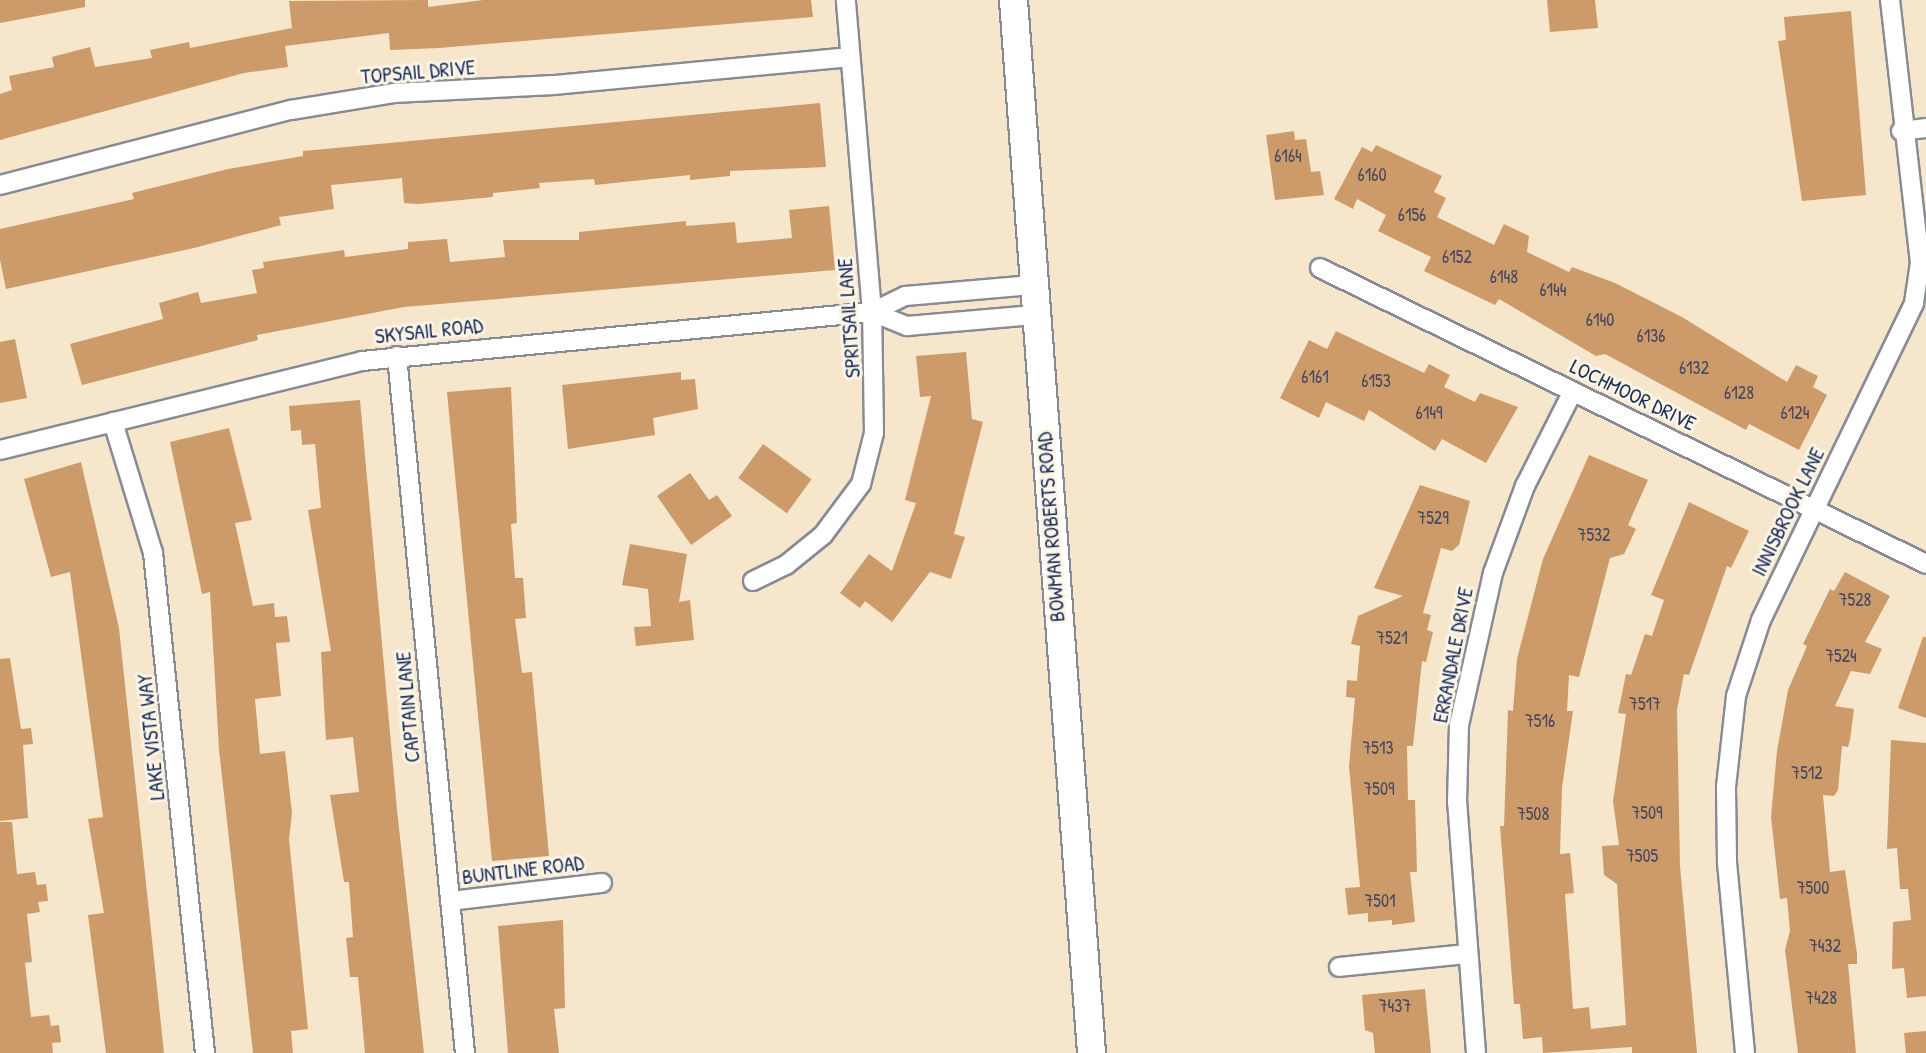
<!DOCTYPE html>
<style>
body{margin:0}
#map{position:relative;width:1926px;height:1053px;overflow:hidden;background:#f5e6cc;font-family:"Patrick Hand",sans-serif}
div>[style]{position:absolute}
.building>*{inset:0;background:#cd9b69;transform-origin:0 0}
.roads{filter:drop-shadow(2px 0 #888a95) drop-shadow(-2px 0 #888a95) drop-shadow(0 2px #888a95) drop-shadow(0 -2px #888a95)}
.street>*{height:18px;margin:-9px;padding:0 9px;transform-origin:9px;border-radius:9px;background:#fff}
.secondary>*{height:27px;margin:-13.5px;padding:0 13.5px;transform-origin:13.5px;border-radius:13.5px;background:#fff}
span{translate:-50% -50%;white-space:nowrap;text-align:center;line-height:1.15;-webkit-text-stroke:6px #fcf5e5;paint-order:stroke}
.number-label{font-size:18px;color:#484a61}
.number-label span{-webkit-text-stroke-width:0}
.street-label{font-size:21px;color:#1b2f5e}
</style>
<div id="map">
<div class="building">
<i style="clip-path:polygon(0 0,85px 0,85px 7px,0 23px)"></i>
<i style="clip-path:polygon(428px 0,428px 7px,483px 0,811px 0,813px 17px,439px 48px,390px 50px,389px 33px,285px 46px,288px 67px,244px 73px,0 140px,0 94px,12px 90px,9px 76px,54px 67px,52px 57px,90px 47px,95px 67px,152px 58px,150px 50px,189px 42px,190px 48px,292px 28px,289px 1px)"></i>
<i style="clip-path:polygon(1547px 0,1595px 0,1598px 28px,1550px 32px)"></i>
<i style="clip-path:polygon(1851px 11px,1866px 195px,1802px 201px,1778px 41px,1786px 40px,1784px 17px)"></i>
<i style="clip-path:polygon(820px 103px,826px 167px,730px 171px,730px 176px,690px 180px,690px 175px,595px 185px,594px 179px,539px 183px,540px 188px,493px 193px,493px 197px,418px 204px,404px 203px,402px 178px,331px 185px,334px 209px,279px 217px,281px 225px,194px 248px,6px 289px,0 260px,0 229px,134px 199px,132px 193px,228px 169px,303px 156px,303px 151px)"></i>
<i style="clip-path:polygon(1294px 131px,1295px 140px,1306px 139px,1311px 172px,1320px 171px,1324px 195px,1275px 200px,1266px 135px)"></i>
<i style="clip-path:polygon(1376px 145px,1442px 176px,1434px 192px,1446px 198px,1437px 217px,1494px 245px,1504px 224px,1529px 236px,1527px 252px,1569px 272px,1572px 267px,1615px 283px,1682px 317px,1787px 382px,1796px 365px,1818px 376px,1813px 387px,1827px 395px,1799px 450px,1749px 424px,1746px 430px,1605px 354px,1596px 356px,1499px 299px,1495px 305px,1424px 271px,1431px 257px,1378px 231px,1386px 215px,1357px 199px,1353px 209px,1334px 199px,1362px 147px,1372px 152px)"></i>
<i style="clip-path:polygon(829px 206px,835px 270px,404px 307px,257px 335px,258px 340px,82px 385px,70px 344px,163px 319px,159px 303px,198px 292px,201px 303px,257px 293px,252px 270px,264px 268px,263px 262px,344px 250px,345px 257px,408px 249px,408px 242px,447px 239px,450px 262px,505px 257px,503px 240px,579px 240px,579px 232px,686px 221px,686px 226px,735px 222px,737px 243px,792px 238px,789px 210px)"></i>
<i style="clip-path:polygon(1336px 331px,1424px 373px,1429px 364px,1450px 375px,1444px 387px,1475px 402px,1480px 393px,1518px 407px,1486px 463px,1442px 439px,1435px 451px,1369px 410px,1364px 421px,1326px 402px,1319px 418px,1280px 398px,1309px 340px,1327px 349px)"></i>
<i style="clip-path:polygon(15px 339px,27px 398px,0 403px,0 342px)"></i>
<i style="clip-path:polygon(966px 352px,972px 419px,983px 422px,954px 534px,965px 537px,951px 579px,930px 572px,892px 622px,865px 601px,860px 608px,840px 593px,869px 554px,892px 571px,916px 503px,905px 500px,931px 396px,920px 397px,916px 356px)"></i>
<i style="clip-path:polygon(681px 372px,681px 380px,695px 379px,698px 409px,653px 418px,655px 435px,568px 449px,562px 385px)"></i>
<i style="clip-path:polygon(511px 387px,517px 523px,511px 524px,515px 578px,523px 578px,526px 618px,515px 619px,522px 673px,532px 672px,549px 856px,492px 861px,447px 392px)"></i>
<i style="clip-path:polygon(360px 400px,397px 810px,424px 1053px,365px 1053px,358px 977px,350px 977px,346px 938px,353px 937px,349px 882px,344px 882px,330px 795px,359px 792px,353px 737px,326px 740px,321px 652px,331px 651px,308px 510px,321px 508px,315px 444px,302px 445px,301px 430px,291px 431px,289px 406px)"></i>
<i style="clip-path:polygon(229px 428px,252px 520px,235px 523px,253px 606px,274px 603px,275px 617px,287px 616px,290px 642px,276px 643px,281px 696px,255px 699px,260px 754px,285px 751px,292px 813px,289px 839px,308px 1029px,291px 1031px,293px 1053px,253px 1053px,219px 750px,210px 592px,202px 594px,170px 442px)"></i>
<i style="left:763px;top:444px;width:60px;height:42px;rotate:36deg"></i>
<i style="clip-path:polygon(1589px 455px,1648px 480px,1628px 525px,1636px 529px,1624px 554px,1610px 558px,1579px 677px,1569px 675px,1567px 711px,1573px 711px,1562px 788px,1560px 854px,1570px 853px,1574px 893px,1565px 894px,1573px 1009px,1589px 1007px,1591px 1029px,1626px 1025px,1617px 884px,1604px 875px,1602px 846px,1619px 845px,1613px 801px,1626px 714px,1618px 713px,1626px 674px,1631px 675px,1645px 634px,1652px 636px,1664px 600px,1651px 595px,1689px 502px,1749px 531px,1731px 568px,1727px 566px,1689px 675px,1684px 674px,1677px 710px,1680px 866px,1697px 1053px,1632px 1053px,1632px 1047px,1543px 1053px,1542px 1037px,1523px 1039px,1520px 1004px,1514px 1004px,1500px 826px,1504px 826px,1508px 710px,1513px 711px,1517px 659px,1543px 559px)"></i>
<i style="clip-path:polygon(81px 462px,119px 628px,164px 1053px,106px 1053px,88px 915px,104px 913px,88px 819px,103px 817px,70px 572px,51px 577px,24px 479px)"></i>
<i style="clip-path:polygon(690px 473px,709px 500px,717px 495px,732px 516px,691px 545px,657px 496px)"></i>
<i style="clip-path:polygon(1420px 485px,1470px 501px,1459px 545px,1452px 551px,1441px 548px,1423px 613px,1431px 615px,1427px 630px,1433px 632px,1426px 662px,1422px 661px,1413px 746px,1407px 746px,1408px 800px,1415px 800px,1417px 872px,1410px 872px,1415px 922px,1392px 925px,1392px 920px,1368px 922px,1368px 913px,1348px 915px,1345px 888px,1360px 887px,1349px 766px,1355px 698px,1346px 697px,1347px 680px,1357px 681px,1360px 646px,1351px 644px,1358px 616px,1403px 596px,1374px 588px)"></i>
<i style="clip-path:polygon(630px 544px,687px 554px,679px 602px,690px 600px,694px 640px,636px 646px,634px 627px,651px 626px,648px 589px,622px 585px)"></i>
<i style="clip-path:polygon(1845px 572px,1890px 596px,1865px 642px,1882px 649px,1870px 674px,1851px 671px,1835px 706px,1854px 709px,1850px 740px,1848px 747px,1842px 746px,1838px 790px,1834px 796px,1823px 795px,1830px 872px,1845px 870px,1857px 954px,1857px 964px,1848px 964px,1856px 1053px,1798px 1053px,1785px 950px,1790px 931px,1787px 898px,1780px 899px,1771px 817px,1777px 751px,1788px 690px,1807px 646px,1803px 644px,1830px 589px,1834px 591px)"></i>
<i style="clip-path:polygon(1923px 637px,1926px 637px,1926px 718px,1898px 708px)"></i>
<i style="clip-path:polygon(10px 658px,21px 729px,31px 728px,33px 744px,23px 745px,28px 818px,0 821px,0 659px)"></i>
<i style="clip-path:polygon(1891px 740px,1926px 743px,1926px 996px,1907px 998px,1904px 968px,1892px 969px,1893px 922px,1911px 920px,1908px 889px,1900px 889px,1897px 848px,1887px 849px)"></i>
<i style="clip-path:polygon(0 822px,12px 822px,17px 874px,35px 872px,37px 885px,46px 884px,48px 901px,38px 902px,40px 912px,27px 914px,32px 962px,25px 963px,31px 1017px,49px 1015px,51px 1026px,59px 1025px,61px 1042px,52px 1043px,53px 1053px,0 1053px)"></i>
<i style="clip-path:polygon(563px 920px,565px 1008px,554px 1009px,559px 1053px,508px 1053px,498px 926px)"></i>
<i style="clip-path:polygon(1425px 989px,1431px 1053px,1375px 1053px,1373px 1033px,1365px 1030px,1362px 995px)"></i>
<i style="clip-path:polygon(1926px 1031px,1926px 1053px,1906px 1053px,1904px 1033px)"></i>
</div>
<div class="roads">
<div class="street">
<i style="left:1901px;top:131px;width:25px;rotate:-7deg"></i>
<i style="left:0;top:185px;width:301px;rotate:-14.5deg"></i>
<i style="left:291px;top:110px;width:104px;rotate:-9.4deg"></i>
<i style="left:394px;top:93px;width:160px;rotate:-2.9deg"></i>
<i style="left:554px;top:85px;width:297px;rotate:-5.4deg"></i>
<i style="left:1320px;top:268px;width:674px;rotate:26.03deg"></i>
<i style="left:1032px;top:285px;width:127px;rotate:175deg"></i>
<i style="left:905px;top:296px;width:37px;rotate:154deg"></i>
<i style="left:872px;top:312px;width:38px;rotate:22deg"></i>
<i style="left:907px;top:326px;width:127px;rotate:-5deg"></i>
<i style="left:397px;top:356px;width:700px;rotate:84.43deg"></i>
<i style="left:113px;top:422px;width:137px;rotate:73deg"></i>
<i style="left:153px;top:553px;width:503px;rotate:84.06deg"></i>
<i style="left:0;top:450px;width:373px;rotate:-13.8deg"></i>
<i style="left:362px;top:361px;width:512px;rotate:-5.49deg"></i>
<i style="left:753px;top:581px;width:37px;rotate:-26deg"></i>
<i style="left:786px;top:565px;width:48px;rotate:-39deg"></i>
<i style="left:823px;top:535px;width:64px;rotate:-53.3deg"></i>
<i style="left:861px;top:484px;width:53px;rotate:-75.7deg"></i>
<i style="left:874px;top:433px;width:121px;rotate:-90.9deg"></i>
<i style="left:872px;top:312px;width:313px;rotate:-94.8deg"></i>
<i style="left:450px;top:901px;width:153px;rotate:-6.8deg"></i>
<i style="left:1339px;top:967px;width:129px;rotate:-5.8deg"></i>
<i style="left:1476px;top:1053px;width:252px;rotate:-94.3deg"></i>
<i style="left:1457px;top:802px;width:77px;rotate:-88.5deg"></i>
<i style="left:1459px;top:725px;width:156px;rotate:-77.4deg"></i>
<i style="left:1493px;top:573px;width:93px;rotate:-69.8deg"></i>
<i style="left:1525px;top:486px;width:106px;rotate:-63.2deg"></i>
<i style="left:1745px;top:1053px;width:193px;rotate:-95.4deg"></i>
<i style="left:1727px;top:861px;width:74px;rotate:-90.8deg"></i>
<i style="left:1726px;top:787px;width:92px;rotate:-83.7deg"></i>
<i style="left:1736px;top:696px;width:80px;rotate:-71.8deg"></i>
<i style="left:1761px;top:620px;width:352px;rotate:-64.2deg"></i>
<i style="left:1914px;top:303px;width:40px;rotate:-81.5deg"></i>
<i style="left:1920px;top:263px;width:265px;rotate:-96.5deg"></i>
</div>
<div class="secondary">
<i style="left:1013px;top:0;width:1056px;rotate:85.76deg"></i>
</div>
</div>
<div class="number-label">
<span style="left:1288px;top:156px">6164</span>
<span style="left:1372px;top:175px">6160</span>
<span style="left:1412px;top:215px">6156</span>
<span style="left:1457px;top:257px">6152</span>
<span style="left:1504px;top:277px">6148</span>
<span style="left:1553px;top:290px">6144</span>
<span style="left:1600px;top:320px">6140</span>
<span style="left:1651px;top:336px">6136</span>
<span style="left:1694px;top:368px">6132</span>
<span style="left:1315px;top:377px">6161</span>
<span style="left:1376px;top:381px">6153</span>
<span style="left:1739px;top:393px">6128</span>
<span style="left:1429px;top:413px">6149</span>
<span style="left:1795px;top:413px">6124</span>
<span style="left:1433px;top:518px">7529</span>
<span style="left:1594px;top:535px">7532</span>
<span style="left:1855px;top:600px">7528</span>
<span style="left:1392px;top:638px">7521</span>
<span style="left:1841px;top:656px">7524</span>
<span style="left:1645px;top:704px">7517</span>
<span style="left:1540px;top:721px">7516</span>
<span style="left:1378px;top:748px">7513</span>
<span style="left:1807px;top:773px">7512</span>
<span style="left:1379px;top:789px">7509</span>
<span style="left:1647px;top:813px">7509</span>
<span style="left:1533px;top:814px">7508</span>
<span style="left:1642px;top:856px">7505</span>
<span style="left:1813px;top:888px">7500</span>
<span style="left:1380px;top:901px">7501</span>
<span style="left:1825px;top:946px">7432</span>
<span style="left:1821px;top:998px">7428</span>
<span style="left:1395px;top:1006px">7437</span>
</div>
<div class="street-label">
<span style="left:418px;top:72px;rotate:-5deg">TOPSAIL DRIVE</span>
<span style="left:849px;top:318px;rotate:-94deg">SPRITSAIL LANE</span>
<span style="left:429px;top:331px;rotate:-6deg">SKYSAIL ROAD</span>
<span style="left:1633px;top:395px;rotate:26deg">LOCHMOOR DRIVE</span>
<span style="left:1788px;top:512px;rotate:-64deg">INNISBROOK LANE</span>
<span style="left:1051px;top:527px;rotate:-94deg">BOWMAN ROBERTS ROAD</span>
<span style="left:1453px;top:655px;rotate:-79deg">ERRANDALE DRIVE</span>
<span style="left:408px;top:707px;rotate:-95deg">CAPTAIN LANE</span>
<span style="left:151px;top:737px;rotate:-96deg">LAKE VISTA WAY</span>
<span style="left:523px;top:870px;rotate:-7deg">BUNTLINE ROAD</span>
</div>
</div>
